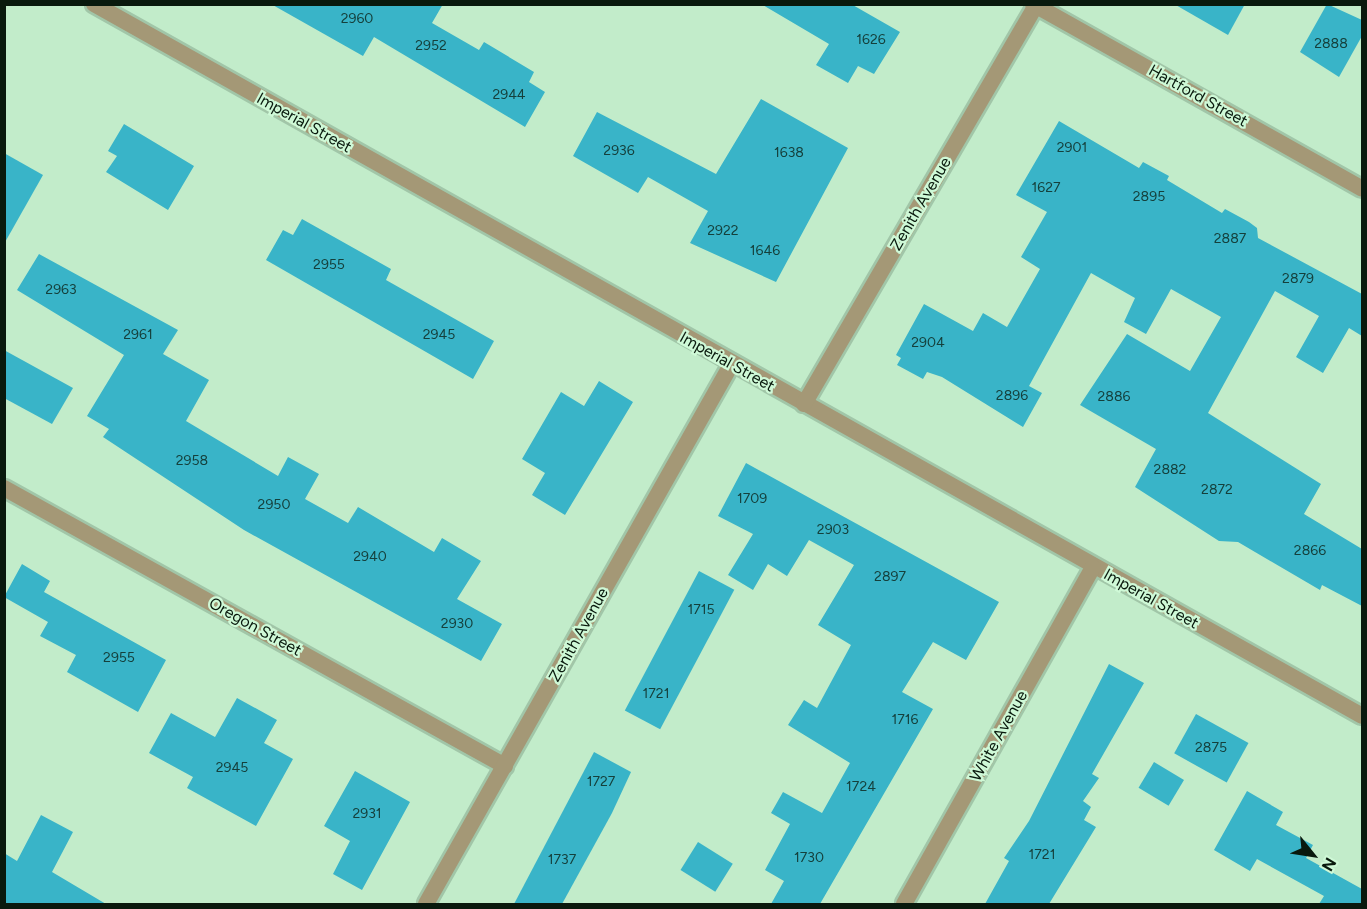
<!DOCTYPE html>
<style>
body{margin:0}
#map{position:relative;width:1367px;height:909px;overflow:hidden;background:#c2ecca;font-family:Figtree,sans-serif}
div>[style]{position:absolute}
.building>*{inset:0;background:#39b4c8;transform-origin:0 0}
.roads{filter:drop-shadow(2px 0 #a1c6a8) drop-shadow(-2px 0 #a1c6a8) drop-shadow(0 2px #a1c6a8) drop-shadow(0 -2px #a1c6a8)}
.minor>*{height:16px;margin:-8px;padding:0 8px;transform-origin:8px;border-radius:8px;background:#a49876}
span{translate:-50% -50%;white-space:nowrap;text-align:center;line-height:1.15;-webkit-text-stroke:4.5px #cff9d7;paint-order:stroke}
.number-label{font-size:14px;color:#15403c}
.number-label span{-webkit-text-stroke-width:0}
.street-label{font-size:16px;color:#09190d}
.frame{position:absolute;inset:0;border:6px solid #09190d;pointer-events:none}
.north{position:absolute;left:1283px;top:825px;width:60px;height:60px;-webkit-text-stroke:4px #cff9d7;paint-order:stroke;rotate:120deg;font-size:16px;font-weight:700;line-height:24px;text-align:center;color:#09190d}
.north::after{content:'';display:block;margin:auto;width:21px;height:27px;background:#09190d;clip-path:polygon(50% 0,100% 100%,50% 72%,0 100%)}
</style>
<div id="map">
<div class="building">
<i style="clip-path:polygon(271px 4px,443px 4px,432px 23px,479px 50px,484px 42px,534px 72px,529px 82px,545px 92px,525px 127px,374px 37px,363px 56px)"></i>
<i style="clip-path:polygon(761px 4px,851px 4px,900px 32px,874px 74px,858px 66px,848px 83px,816px 65px,829px 44px)"></i>
<i style="clip-path:polygon(1174px 4px,1245px 4px,1228px 35px)"></i>
<i style="clip-path:polygon(1327px 4px,1362px 20px,1362px 36px,1339px 77px,1300px 52px)"></i>
<i style="clip-path:polygon(761px 99px,848px 148px,776px 282px,690px 243px,708px 211px,648px 177px,638px 193px,573px 156px,597px 112px,716px 174px)"></i>
<i style="clip-path:polygon(1059px 121px,1139px 168px,1143px 162px,1169px 176px,1167px 180px,1222px 213px,1225px 209px,1249px 222px,1257px 228px,1258px 238px,1362px 294px,1362px 336px,1349px 328px,1323px 373px,1296px 357px,1319px 316px,1275px 291px,1208px 413px,1321px 484px,1304px 514px,1362px 549px,1362px 606px,1322px 585px,1320px 590px,1238px 542px,1219px 541px,1135px 487px,1156px 449px,1080px 405px,1127px 334px,1190px 371px,1221px 317px,1171px 289px,1146px 334px,1124px 322px,1135px 298px,1091px 273px,1029px 386px,1042px 393px,1023px 427px,942px 377px,927px 372px,923px 379px,897px 365px,901px 358px,896px 355px,924px 304px,973px 331px,983px 313px,1007px 327px,1040px 269px,1021px 257px,1047px 212px,1016px 195px)"></i>
<i style="clip-path:polygon(124px 124px,194px 166px,168px 210px,106px 172px,117px 156px,108px 151px)"></i>
<i style="clip-path:polygon(4px 153px,43px 175px,4px 244px)"></i>
<i style="clip-path:polygon(302px 219px,391px 269px,386px 280px,494px 341px,473px 379px,266px 260px,283px 230px,293px 235px)"></i>
<i style="clip-path:polygon(39px 254px,178px 330px,163px 354px,209px 380px,186px 421px,278px 476px,288px 457px,319px 474px,305px 499px,348px 523px,358px 507px,434px 552px,442px 538px,481px 561px,457px 599px,502px 624px,481px 661px,244px 530px,103px 437px,109px 429px,87px 416px,124px 355px,17px 290px)"></i>
<i style="clip-path:polygon(4px 350px,73px 388px,52px 424px,4px 398px)"></i>
<i style="clip-path:polygon(599px 381px,633px 402px,565px 515px,532px 495px,545px 473px,522px 459px,561px 392px,584px 406px)"></i>
<i style="clip-path:polygon(746px 463px,999px 602px,966px 660px,933px 642px,902px 692px,933px 709px,820px 904px,771px 904px,784px 881px,765px 870px,790px 824px,771px 813px,783px 792px,822px 813px,850px 763px,788px 725px,804px 700px,817px 708px,851px 645px,818px 625px,854px 565px,809px 540px,787px 576px,768px 564px,753px 590px,728px 575px,753px 534px,718px 516px)"></i>
<i style="clip-path:polygon(22px 564px,50px 581px,44px 592px,166px 660px,138px 712px,67px 672px,76px 655px,40px 636px,48px 622px,4px 597px)"></i>
<i style="left:699px;top:571px;width:40px;height:158px;rotate:28deg"></i>
<i style="clip-path:polygon(1109px 664px,1144px 683px,1092px 774px,1099px 778px,1083px 801px,1091px 807px,1084px 820px,1096px 827px,1049px 904px,985px 904px,1009px 861px,1004px 858px,1029px 821px)"></i>
<i style="clip-path:polygon(237px 698px,277px 720px,264px 743px,293px 759px,256px 826px,187px 788px,193px 777px,149px 753px,171px 713px,215px 737px)"></i>
<i style="left:1196px;top:714px;width:60px;height:45px;rotate:29deg"></i>
<i style="clip-path:polygon(594px 752px,631px 772px,612px 813px,562px 904px,514px 904px)"></i>
<i style="left:1154px;top:762px;width:35px;height:30px;rotate:31deg"></i>
<i style="clip-path:polygon(355px 771px,410px 802px,362px 890px,333px 874px,350px 841px,324px 826px)"></i>
<i style="clip-path:polygon(1247px 791px,1283px 812px,1276px 825px,1313px 845px,1306px 858px,1362px 889px,1362px 904px,1319px 904px,1324px 896px,1257px 859px,1250px 871px,1214px 850px)"></i>
<i style="clip-path:polygon(41px 815px,73px 832px,52px 872px,106px 904px,4px 904px,4px 853px,17px 861px)"></i>
<i style="left:698px;top:842px;width:41px;height:33px;rotate:32deg"></i>
</div>
<div class="roads">
<div class="minor">
<i style="left:94px;top:4px;width:1454px;rotate:29.31deg"></i>
<i style="left:1033px;top:4px;width:377px;rotate:29.3deg"></i>
<i style="left:804px;top:404px;width:463px;rotate:-59.8deg"></i>
<i style="left:4px;top:488px;width:573px;rotate:29.03deg"></i>
<i style="left:426px;top:904px;width:619px;rotate:-60.5deg"></i>
<i style="left:904px;top:904px;width:386px;rotate:-60.7deg"></i>
</div>
</div>
<div class="number-label">
<span style="left:357px;top:19px">2960</span>
<span style="left:871px;top:40px">1626</span>
<span style="left:1331px;top:44px">2888</span>
<span style="left:431px;top:46px">2952</span>
<span style="left:509px;top:95px">2944</span>
<span style="left:1072px;top:148px">2901</span>
<span style="left:619px;top:151px">2936</span>
<span style="left:789px;top:153px">1638</span>
<span style="left:1046px;top:188px">1627</span>
<span style="left:1149px;top:197px">2895</span>
<span style="left:723px;top:231px">2922</span>
<span style="left:1230px;top:239px">2887</span>
<span style="left:765px;top:251px">1646</span>
<span style="left:329px;top:265px">2955</span>
<span style="left:1298px;top:279px">2879</span>
<span style="left:61px;top:290px">2963</span>
<span style="left:138px;top:335px">2961</span>
<span style="left:439px;top:335px">2945</span>
<span style="left:928px;top:343px">2904</span>
<span style="left:1012px;top:396px">2896</span>
<span style="left:1114px;top:397px">2886</span>
<span style="left:192px;top:461px">2958</span>
<span style="left:1170px;top:470px">2882</span>
<span style="left:1217px;top:490px">2872</span>
<span style="left:752px;top:499px">1709</span>
<span style="left:274px;top:505px">2950</span>
<span style="left:833px;top:530px">2903</span>
<span style="left:1310px;top:551px">2866</span>
<span style="left:370px;top:557px">2940</span>
<span style="left:890px;top:577px">2897</span>
<span style="left:701px;top:610px">1715</span>
<span style="left:457px;top:624px">2930</span>
<span style="left:119px;top:658px">2955</span>
<span style="left:656px;top:694px">1721</span>
<span style="left:905px;top:720px">1716</span>
<span style="left:1211px;top:748px">2875</span>
<span style="left:232px;top:768px">2945</span>
<span style="left:601px;top:782px">1727</span>
<span style="left:861px;top:787px">1724</span>
<span style="left:367px;top:814px">2931</span>
<span style="left:1042px;top:855px">1721</span>
<span style="left:809px;top:858px">1730</span>
<span style="left:562px;top:860px">1737</span>
</div>
<div class="street-label">
<span style="left:1198px;top:96px;rotate:29deg">Hartford Street</span>
<span style="left:304px;top:123px;rotate:29deg">Imperial Street</span>
<span style="left:921px;top:204px;rotate:-60deg">Zenith Avenue</span>
<span style="left:727px;top:362px;rotate:29deg">Imperial Street</span>
<span style="left:1151px;top:599px;rotate:29deg">Imperial Street</span>
<span style="left:255px;top:627px;rotate:29deg">Oregon Street</span>
<span style="left:579px;top:635px;rotate:-61deg">Zenith Avenue</span>
<span style="left:999px;top:736px;rotate:-61deg">White Avenue</span>
</div>
<div class="frame"></div>
<div class="north">N</div>
</div>
